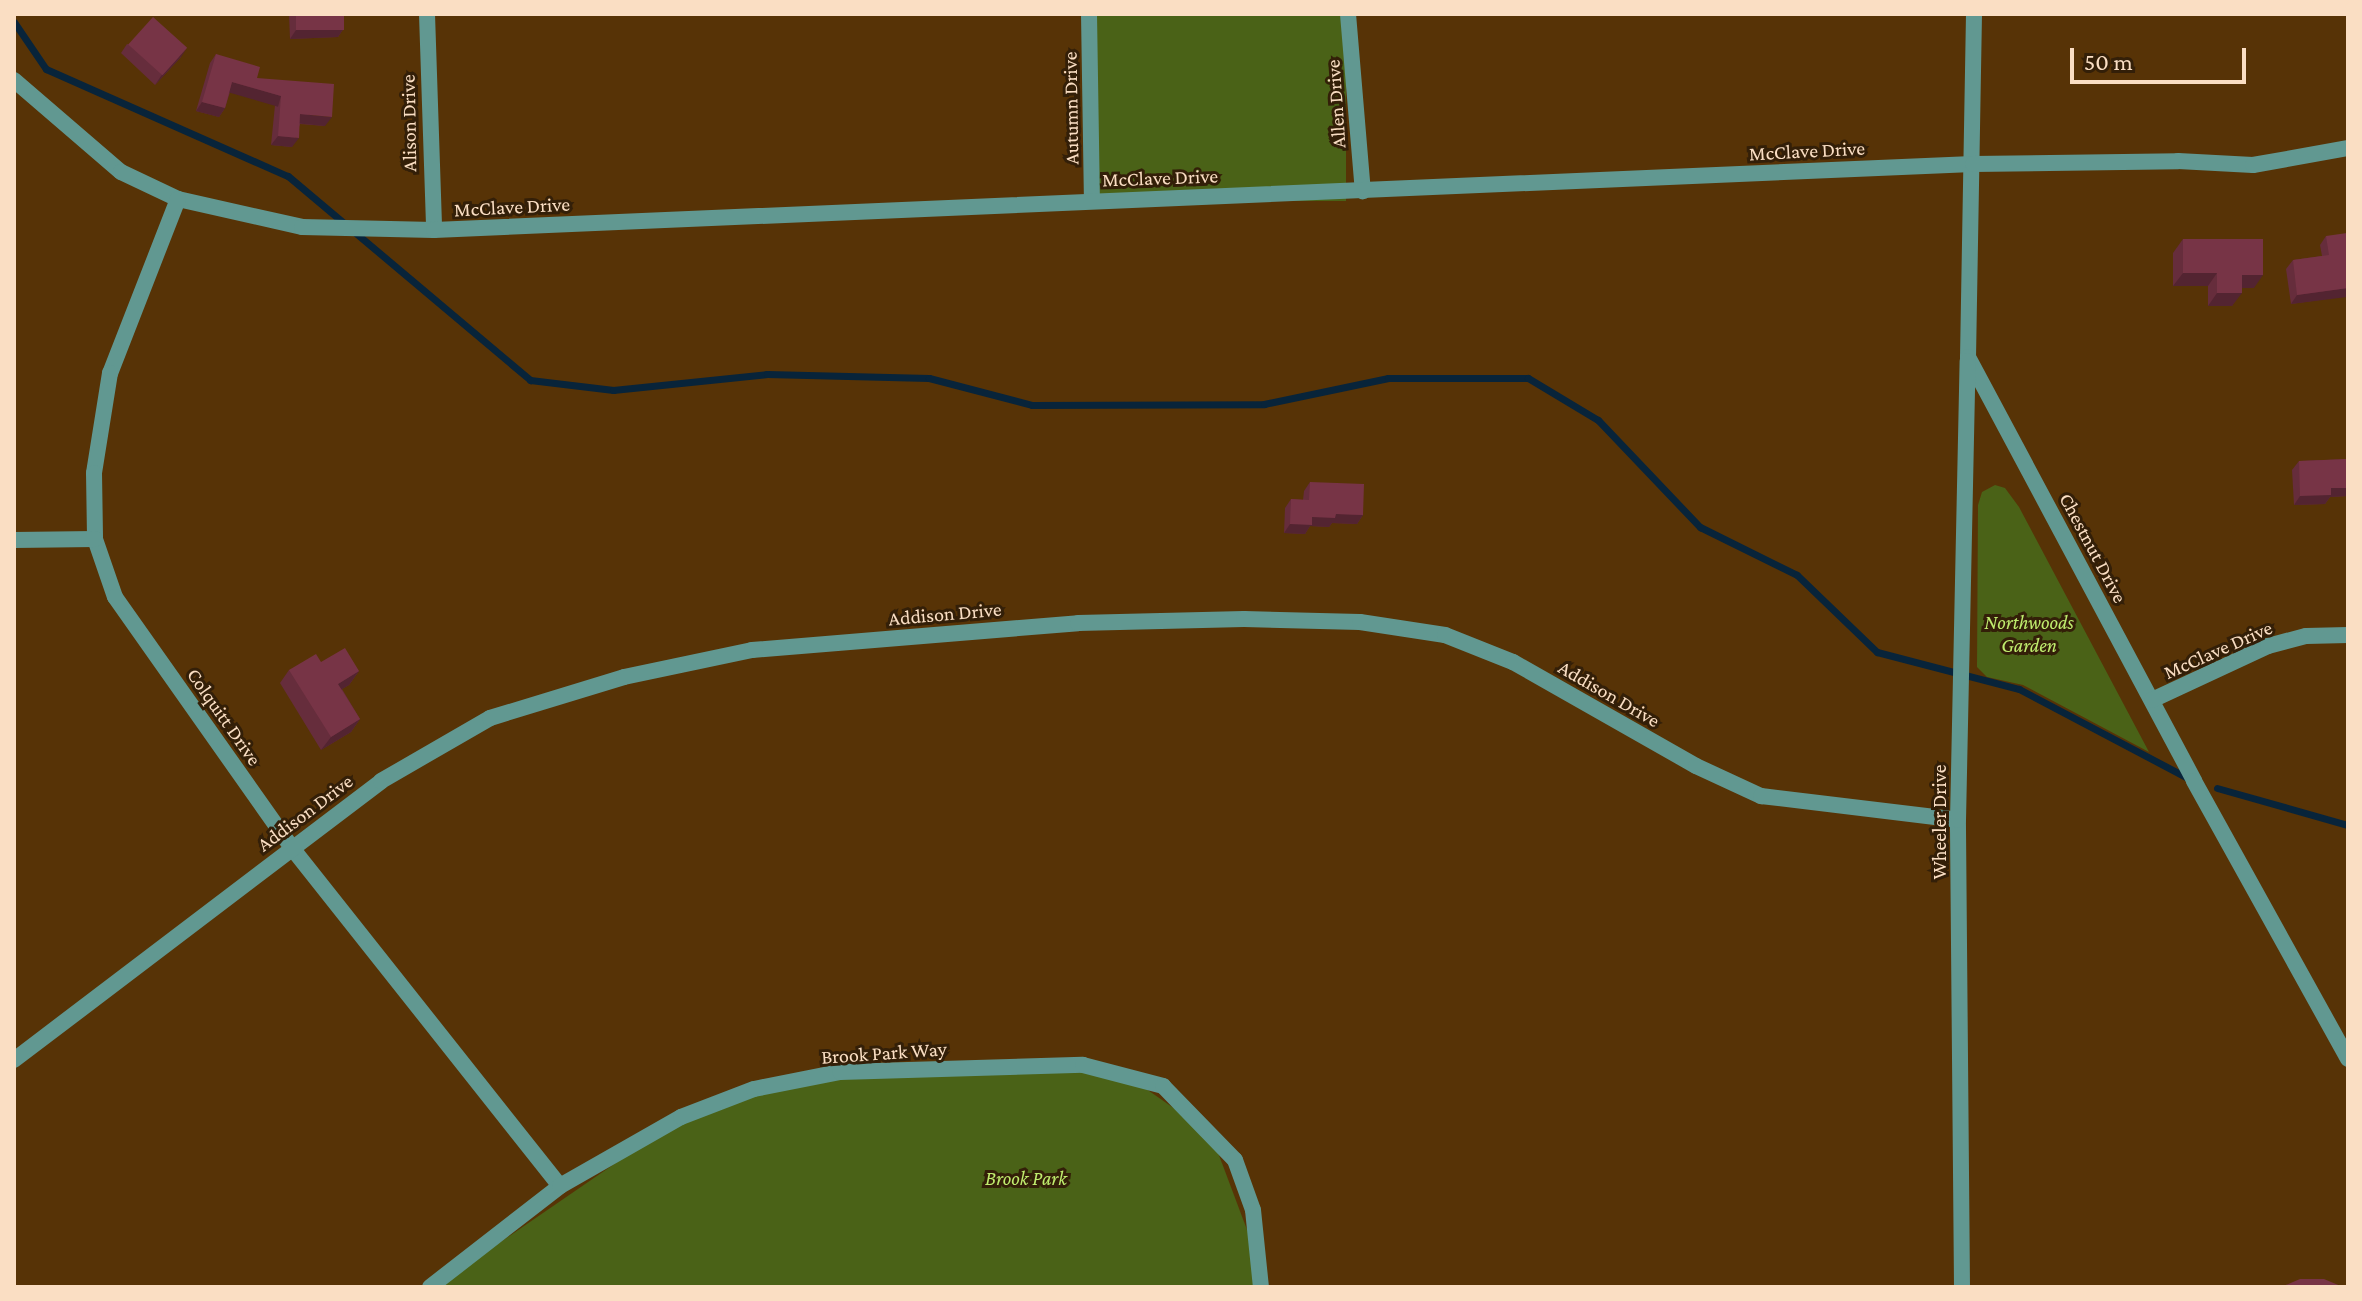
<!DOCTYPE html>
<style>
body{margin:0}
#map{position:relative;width:2362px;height:1301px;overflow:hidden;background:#573306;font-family:"Crimson Pro",serif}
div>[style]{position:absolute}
.green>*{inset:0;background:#4a6217;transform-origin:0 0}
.stream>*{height:7px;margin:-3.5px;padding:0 3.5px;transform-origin:3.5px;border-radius:3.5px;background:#08243a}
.street>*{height:16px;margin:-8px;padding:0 8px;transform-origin:8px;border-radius:8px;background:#619891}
.wall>*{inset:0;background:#662d3c}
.shaded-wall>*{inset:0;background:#532431;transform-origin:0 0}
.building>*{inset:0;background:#773446;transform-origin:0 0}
span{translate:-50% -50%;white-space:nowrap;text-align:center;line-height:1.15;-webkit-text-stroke:6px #331f08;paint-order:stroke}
.street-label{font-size:20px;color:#fadec3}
.park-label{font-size:20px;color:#c0ed6e;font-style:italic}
.frame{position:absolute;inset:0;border:16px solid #fadec3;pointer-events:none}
.scale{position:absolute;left:2070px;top:48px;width:176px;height:36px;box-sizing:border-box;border:4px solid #fadec3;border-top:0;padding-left:10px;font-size:24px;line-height:28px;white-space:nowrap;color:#fadec3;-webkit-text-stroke:6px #331f08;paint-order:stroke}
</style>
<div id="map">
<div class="green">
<i style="left:1090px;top:14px;width:256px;height:187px"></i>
<i style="clip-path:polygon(1995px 485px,2005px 488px,2019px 507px,2149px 752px,2023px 685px,1987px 677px,1977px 667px,1978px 505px,1982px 492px)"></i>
<i style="clip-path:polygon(1116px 1068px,1211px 1134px,1255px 1251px,1257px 1287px,435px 1287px,693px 1110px,840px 1071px)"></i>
</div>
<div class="stream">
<i style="left:14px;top:22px;width:57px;rotate:55.8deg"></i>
<i style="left:46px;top:69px;width:265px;rotate:23.9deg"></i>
<i style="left:288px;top:176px;width:317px;rotate:40.1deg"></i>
<i style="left:530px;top:380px;width:84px;rotate:6.9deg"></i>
<i style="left:613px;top:390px;width:155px;rotate:-5.9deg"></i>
<i style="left:767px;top:374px;width:162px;rotate:1.4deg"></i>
<i style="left:929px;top:378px;width:106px;rotate:14.7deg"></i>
<i style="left:1032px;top:405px;width:232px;rotate:-0.2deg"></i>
<i style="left:1264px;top:404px;width:127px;rotate:-11.8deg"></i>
<i style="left:1388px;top:378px;width:140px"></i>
<i style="left:1528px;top:378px;width:82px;rotate:31deg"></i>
<i style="left:1598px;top:420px;width:148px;rotate:46.4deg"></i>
<i style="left:1700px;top:527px;width:108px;rotate:26.3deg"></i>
<i style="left:1797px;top:575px;width:111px;rotate:43.9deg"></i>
<i style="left:1877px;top:652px;width:147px;rotate:14.6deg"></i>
<i style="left:2019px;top:689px;width:191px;rotate:27.8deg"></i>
<i style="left:2217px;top:788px;width:136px;rotate:15.8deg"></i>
</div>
<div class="street">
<i style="left:427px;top:14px;width:216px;rotate:88.1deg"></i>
<i style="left:1089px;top:14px;width:187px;rotate:89.1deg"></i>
<i style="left:1348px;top:14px;width:178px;rotate:85.2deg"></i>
<i style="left:1974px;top:14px;width:343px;rotate:91deg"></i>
<i style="left:1968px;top:357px;width:480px;rotate:61.9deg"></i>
<i style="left:2194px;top:781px;width:318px;rotate:61deg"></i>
<i style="left:14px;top:80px;width:141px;rotate:40.7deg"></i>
<i style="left:121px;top:172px;width:63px;rotate:25.3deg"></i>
<i style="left:178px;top:199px;width:127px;rotate:12.7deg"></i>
<i style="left:302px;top:227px;width:132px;rotate:1.3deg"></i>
<i style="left:434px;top:230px;width:1540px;rotate:-2.46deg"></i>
<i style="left:1973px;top:164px;width:205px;rotate:-0.8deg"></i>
<i style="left:2178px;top:161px;width:75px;rotate:3.1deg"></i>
<i style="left:2253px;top:165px;width:97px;rotate:-10.1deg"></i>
<i style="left:178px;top:199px;width:187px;rotate:111.3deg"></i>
<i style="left:110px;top:373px;width:101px;rotate:99.1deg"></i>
<i style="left:94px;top:473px;width:66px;rotate:89.1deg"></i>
<i style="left:95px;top:539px;width:61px;rotate:71deg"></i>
<i style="left:115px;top:597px;width:307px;rotate:54.8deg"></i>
<i style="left:292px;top:848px;width:431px;rotate:51.6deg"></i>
<i style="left:14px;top:540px;width:81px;rotate:-0.7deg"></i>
<i style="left:2152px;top:700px;width:128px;rotate:-25deg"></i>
<i style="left:2268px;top:646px;width:39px;rotate:-15deg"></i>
<i style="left:2306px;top:636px;width:42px;rotate:-1.4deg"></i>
<i style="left:14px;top:1060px;width:461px;rotate:-37.2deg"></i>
<i style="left:381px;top:781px;width:126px;rotate:-30deg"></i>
<i style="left:490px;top:718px;width:140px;rotate:-17deg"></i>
<i style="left:624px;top:677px;width:131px;rotate:-11.9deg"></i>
<i style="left:752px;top:650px;width:327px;rotate:-4.7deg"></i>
<i style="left:1078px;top:623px;width:166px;rotate:-1.4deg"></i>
<i style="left:1244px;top:619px;width:116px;rotate:1.5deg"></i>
<i style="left:1360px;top:622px;width:86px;rotate:8.7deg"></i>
<i style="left:1445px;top:635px;width:73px;rotate:21.7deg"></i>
<i style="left:1513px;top:662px;width:210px;rotate:29.6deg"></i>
<i style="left:1696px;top:766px;width:72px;rotate:24.8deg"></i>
<i style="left:1761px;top:796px;width:198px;rotate:6.9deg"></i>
<i style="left:430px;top:1287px;width:165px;rotate:-37.8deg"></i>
<i style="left:560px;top:1186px;width:139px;rotate:-29.7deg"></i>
<i style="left:681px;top:1117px;width:78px;rotate:-21deg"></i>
<i style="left:754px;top:1089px;width:88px;rotate:-11.2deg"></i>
<i style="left:840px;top:1072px;width:243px;rotate:-1.7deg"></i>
<i style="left:1083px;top:1065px;width:83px;rotate:14.7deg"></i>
<i style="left:1163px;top:1086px;width:103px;rotate:45.8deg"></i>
<i style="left:1235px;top:1160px;width:53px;rotate:70.2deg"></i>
<i style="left:1253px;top:1210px;width:77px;rotate:84.1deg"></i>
<i style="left:1962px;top:1287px;width:467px;rotate:-90.5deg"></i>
<i style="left:1958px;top:820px;width:459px;rotate:-88.8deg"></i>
</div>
<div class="wall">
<i style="clip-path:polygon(289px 14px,344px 14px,344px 28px,338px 37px,290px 39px)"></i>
<i style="clip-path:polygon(127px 44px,181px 57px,155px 85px,121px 53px)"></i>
<i style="clip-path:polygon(216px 54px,257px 78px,325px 126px,300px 124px,292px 147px,271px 145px,275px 105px,230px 92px,225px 108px,219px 117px,196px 111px,210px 63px)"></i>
<i style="clip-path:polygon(2326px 236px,2348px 243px,2348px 296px,2291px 304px,2286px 269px,2293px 260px,2322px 256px,2320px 245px)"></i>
<i style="clip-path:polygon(2183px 239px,2254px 288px,2242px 288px,2232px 306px,2208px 306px,2208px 286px,2173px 286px,2173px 253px)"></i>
<i style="clip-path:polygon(2348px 459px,2348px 496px,2330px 497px,2325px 504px,2294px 505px,2292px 470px,2299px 461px)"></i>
<i style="clip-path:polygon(1310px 482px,1363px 515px,1357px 524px,1332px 523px,1329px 527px,1310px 526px,1305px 534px,1284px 533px,1285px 508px,1291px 499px,1303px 500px,1304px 491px)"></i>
<i style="clip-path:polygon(321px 662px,359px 671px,349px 685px,342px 689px,360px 719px,351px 732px,321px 750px,280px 683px,289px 670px)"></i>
</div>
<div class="shaded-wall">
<i style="clip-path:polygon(344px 28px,338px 37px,290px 39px,296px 30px)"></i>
<i style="clip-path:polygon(187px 48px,181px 57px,155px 85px,161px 76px)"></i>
<i style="left:232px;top:82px;width:51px;height:11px;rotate:16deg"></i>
<i style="clip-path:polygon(202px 102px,225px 108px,219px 117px,196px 111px)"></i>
<i style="clip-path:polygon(300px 114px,332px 117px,325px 126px,294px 123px)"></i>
<i style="clip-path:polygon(278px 136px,299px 138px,292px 147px,271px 145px)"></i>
<i style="clip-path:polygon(2183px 273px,2217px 273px,2208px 286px,2173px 286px)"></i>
<i style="clip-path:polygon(2242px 275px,2263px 275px,2254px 288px,2232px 288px)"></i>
<i style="clip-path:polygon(2348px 288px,2347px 297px,2291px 304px,2297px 295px)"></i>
<i style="clip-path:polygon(2217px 293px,2242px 293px,2232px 306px,2208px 306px)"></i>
<i style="clip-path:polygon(2331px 488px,2348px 488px,2348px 496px,2330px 497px,2325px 504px,2294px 505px,2300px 496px)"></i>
<i style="clip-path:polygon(1336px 514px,1363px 515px,1357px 524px,1332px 523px,1329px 527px,1310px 526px,1305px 534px,1284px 533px,1290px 524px,1312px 517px)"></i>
<i style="clip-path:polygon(359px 671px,349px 685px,329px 697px,338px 684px)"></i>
<i style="clip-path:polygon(360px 719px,351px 732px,321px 750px,331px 737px)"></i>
</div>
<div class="building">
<i style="left:296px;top:14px;width:48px;height:16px"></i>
<i style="left:153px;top:17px;width:46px;height:37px;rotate:42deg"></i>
<i style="clip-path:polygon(216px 54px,260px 67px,257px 78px,334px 84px,332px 117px,300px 114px,299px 138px,278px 136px,281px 96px,232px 82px,225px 108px,202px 102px)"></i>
<i style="clip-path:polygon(2347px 233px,2348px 243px,2348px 288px,2297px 295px,2293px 260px,2329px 255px,2326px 236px)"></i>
<i style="clip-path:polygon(2183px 239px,2263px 239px,2263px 275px,2242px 275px,2242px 293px,2217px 293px,2217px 273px,2183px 273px)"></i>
<i style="clip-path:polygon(2348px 459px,2348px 488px,2331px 488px,2331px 495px,2300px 496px,2299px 461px)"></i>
<i style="clip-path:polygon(1310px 482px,1364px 484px,1363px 515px,1336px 514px,1335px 518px,1312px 517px,1312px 525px,1290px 524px,1291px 499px,1309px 500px)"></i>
<i style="clip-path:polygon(345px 648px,359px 671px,338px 684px,360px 719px,331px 737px,289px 670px,316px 654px,321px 662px)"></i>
<i style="clip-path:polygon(2300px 1279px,2324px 1279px,2343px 1287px,2281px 1287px)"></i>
</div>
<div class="street-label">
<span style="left:1336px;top:104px;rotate:-94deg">Allen Drive</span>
<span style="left:1071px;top:108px;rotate:-91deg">Autumn Drive</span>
<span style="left:409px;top:123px;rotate:-91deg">Alison Drive</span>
<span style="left:1807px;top:151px;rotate:-3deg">McClave Drive</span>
<span style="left:1160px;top:178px;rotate:-2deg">McClave Drive</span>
<span style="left:512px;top:207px;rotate:-3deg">McClave Drive</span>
<span style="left:2093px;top:548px;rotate:62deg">Chestnut Drive</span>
<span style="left:945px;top:614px;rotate:-5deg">Addison Drive</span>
<span style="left:2218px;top:650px;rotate:-24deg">McClave Drive</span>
<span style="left:1609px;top:694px;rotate:30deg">Addison Drive</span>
<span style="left:224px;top:717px;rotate:55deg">Colquitt Drive</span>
<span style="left:305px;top:813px;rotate:-37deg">Addison Drive</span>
<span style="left:1939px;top:822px;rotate:-90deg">Wheeler Drive</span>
<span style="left:884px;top:1053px;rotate:-4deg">Brook Park Way</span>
</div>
<div class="park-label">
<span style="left:2029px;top:634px">Northwoods<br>Garden</span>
<span style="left:1026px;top:1178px">Brook Park</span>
</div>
<div class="frame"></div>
<div class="scale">50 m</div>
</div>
